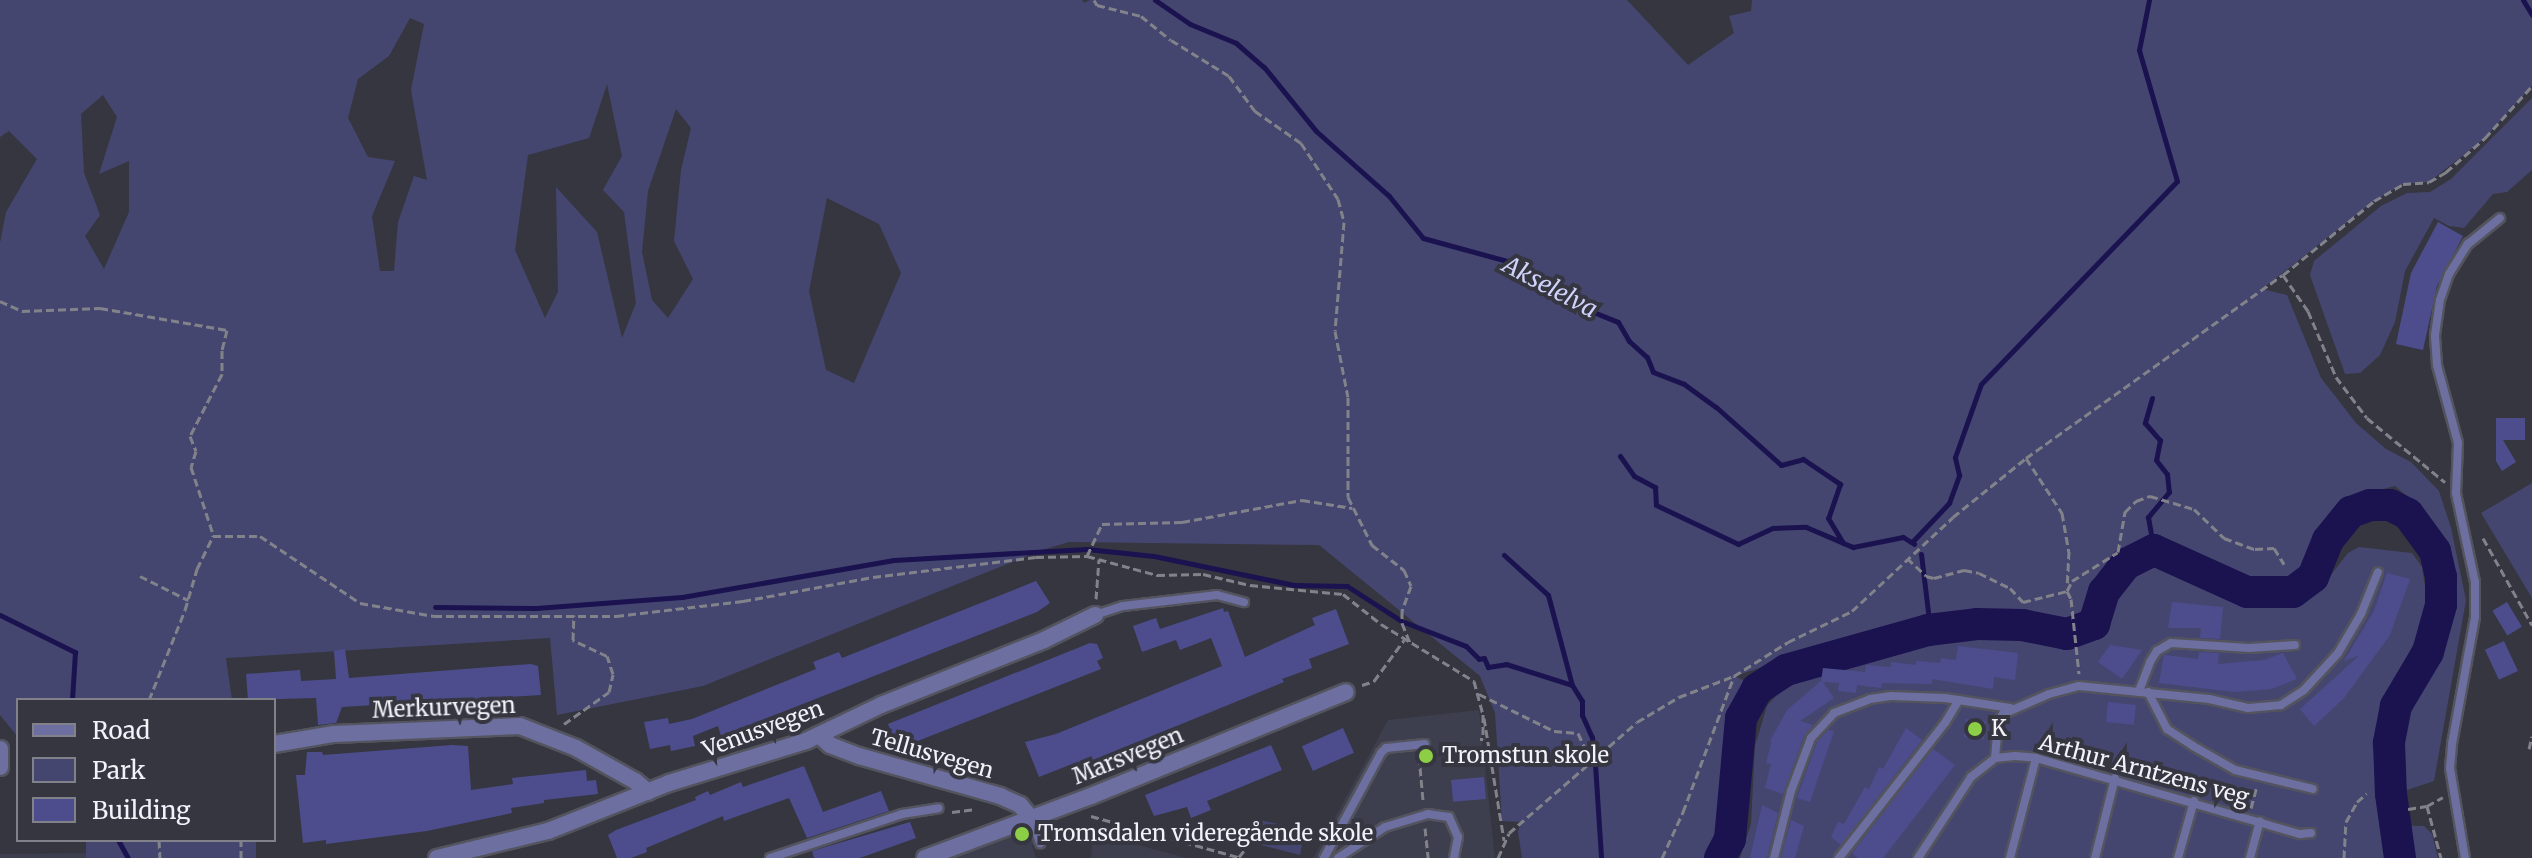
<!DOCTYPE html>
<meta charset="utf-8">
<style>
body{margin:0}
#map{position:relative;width:2532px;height:858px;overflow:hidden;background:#353640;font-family:Merriweather,serif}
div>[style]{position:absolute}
.built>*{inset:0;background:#3d3e4e}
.green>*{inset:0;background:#454670;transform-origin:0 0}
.stream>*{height:5px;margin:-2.5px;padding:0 2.5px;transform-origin:2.5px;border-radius:2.5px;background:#1b1350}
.river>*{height:32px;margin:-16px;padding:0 16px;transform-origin:16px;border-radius:16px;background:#1b1350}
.building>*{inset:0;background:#4d4d8e;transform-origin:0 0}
.path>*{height:3px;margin-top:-1.5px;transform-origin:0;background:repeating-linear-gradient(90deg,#82828b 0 8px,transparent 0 12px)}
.roads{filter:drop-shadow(2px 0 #53545e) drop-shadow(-2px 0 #53545e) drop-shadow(0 2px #53545e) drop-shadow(0 -2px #53545e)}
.service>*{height:8px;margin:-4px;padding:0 4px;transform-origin:4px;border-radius:4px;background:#6c6f9f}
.minor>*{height:16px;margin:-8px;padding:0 8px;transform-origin:8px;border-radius:8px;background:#6c6f9f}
.dots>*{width:22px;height:22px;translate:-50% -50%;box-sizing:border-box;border:4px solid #353640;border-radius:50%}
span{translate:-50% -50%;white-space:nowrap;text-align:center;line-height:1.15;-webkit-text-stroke:8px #353640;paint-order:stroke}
.street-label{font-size:22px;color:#f2f2f9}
.poi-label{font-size:22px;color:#f2f2f9}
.left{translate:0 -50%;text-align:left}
.water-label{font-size:24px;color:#cfd2f9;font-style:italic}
.legend{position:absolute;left:16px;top:698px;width:260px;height:144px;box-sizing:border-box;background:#353640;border:2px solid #81818a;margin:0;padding:10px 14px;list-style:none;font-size:24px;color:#f2f2f9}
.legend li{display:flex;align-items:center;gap:16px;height:40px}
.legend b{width:40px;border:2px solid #81818a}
</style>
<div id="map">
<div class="built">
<i style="clip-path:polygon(1479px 710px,1495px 858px,1313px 858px,1388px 720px)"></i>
<i style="clip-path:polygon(1031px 826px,1042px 842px,1032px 845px,1036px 858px,940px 858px)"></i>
<i style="clip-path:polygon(1093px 833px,1187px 858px,1091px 858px)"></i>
<i style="clip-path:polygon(91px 853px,92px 858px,0 858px,0 854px)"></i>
</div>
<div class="green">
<i style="clip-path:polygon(evenodd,0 0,1082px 0,1084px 3px,1090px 0,1627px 0,1688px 65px,1734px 33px,1729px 16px,1751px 11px,1752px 0,2532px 0,2532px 86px,2485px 138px,2429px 182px,2403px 184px,2374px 201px,2262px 289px,2287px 295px,2321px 378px,2356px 423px,2386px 449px,2411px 462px,2439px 491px,2451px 528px,2466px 600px,2434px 781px,2401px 792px,2401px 742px,2410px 712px,2441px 655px,2456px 604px,2444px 549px,2419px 506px,2395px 486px,2347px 498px,2320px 529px,2302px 561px,2315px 595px,2348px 553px,2359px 547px,2412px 553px,2422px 567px,2429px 613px,2380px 711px,2375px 779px,2386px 825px,2424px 826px,2432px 834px,2438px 858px,1740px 858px,1751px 824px,1755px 746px,1767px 706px,1781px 690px,1801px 675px,1936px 637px,2031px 638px,2028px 613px,1941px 615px,1861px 641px,1820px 648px,1735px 676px,1756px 687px,1739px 717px,1728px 839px,1718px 858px,1522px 858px,1518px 832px,1521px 822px,1502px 821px,1495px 713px,1480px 676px,1319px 545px,1069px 542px,1042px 550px,703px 686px,557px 715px,550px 638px,226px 658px,232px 700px,18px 700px,18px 737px,0 715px,0 243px,6px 212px,37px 159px,9px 131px,0 137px,0 0,410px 18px,424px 24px,411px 90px,427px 180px,414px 176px,398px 222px,394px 271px,380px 271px,372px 216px,395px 161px,368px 157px,348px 118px,358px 79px,389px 56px,410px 18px,0 0,607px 84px,622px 156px,603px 190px,624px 212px,636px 303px,622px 338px,597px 232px,556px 187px,558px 292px,545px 318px,515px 250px,528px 155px,589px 138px,607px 84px,0 0,103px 95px,117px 117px,99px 174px,129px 161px,129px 212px,104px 269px,85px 236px,100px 215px,84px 173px,81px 114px,103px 95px,0 0,676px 109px,691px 128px,681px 170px,674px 241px,693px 279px,668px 318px,652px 300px,642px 252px,648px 191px,676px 109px,0 0,827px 198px,879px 224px,901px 273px,854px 383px,826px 370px,809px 291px,827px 198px)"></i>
<i style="clip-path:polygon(2532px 98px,2532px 170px,2507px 192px,2493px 194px,2464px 228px,2449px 226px,2434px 218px,2405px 271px,2395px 322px,2380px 355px,2360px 373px,2345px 374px,2310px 275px,2314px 261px,2381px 206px,2407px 193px,2430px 192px,2451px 179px)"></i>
<i style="clip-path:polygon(2532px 483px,2532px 598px,2481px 513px)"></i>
<i style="clip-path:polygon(1255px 819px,1305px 830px,1300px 855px,1253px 843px,1250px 836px)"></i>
<i style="left:86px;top:840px;width:170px;height:19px"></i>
</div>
<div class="stream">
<i style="left:1155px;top:0;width:42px;rotate:34.4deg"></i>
<i style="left:1190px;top:24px;width:50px;rotate:22.4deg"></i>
<i style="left:1236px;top:43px;width:37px;rotate:41deg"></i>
<i style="left:1264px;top:67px;width:82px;rotate:50.9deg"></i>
<i style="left:1316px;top:131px;width:98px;rotate:41.7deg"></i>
<i style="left:1389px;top:196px;width:54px;rotate:51deg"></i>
<i style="left:1423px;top:238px;width:91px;rotate:15.3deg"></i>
<i style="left:1511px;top:262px;width:53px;rotate:29.5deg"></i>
<i style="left:1557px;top:288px;width:25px;rotate:42deg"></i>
<i style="left:1576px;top:305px;width:45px;rotate:22deg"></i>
<i style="left:1618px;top:322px;width:22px;rotate:60deg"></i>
<i style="left:1629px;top:341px;width:24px;rotate:42deg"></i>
<i style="left:1647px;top:357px;width:16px;rotate:68deg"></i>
<i style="left:1653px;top:372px;width:33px;rotate:21deg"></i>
<i style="left:1684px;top:384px;width:39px;rotate:36deg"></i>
<i style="left:1716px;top:407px;width:87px;rotate:41.7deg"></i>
<i style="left:1781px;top:465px;width:23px;rotate:-15deg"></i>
<i style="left:1803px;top:459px;width:45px;rotate:34deg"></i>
<i style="left:1840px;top:484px;width:36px;rotate:109deg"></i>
<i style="left:1828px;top:518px;width:29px;rotate:59deg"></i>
<i style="left:1843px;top:543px;width:11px;rotate:22deg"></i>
<i style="left:1853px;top:547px;width:51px;rotate:-11.3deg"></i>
<i style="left:1903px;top:537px;width:13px;rotate:32deg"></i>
<i style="left:2523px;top:0;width:17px;rotate:59deg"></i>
<i style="left:2152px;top:398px;width:26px;rotate:106deg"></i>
<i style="left:2145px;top:423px;width:23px;rotate:49deg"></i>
<i style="left:2160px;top:440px;width:20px;rotate:101deg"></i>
<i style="left:2156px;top:460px;width:18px;rotate:52deg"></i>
<i style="left:2167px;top:474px;width:18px;rotate:84deg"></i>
<i style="left:2169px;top:492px;width:33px;rotate:130deg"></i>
<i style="left:2148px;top:517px;width:34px;rotate:80deg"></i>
<i style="left:1620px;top:456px;width:24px;rotate:55deg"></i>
<i style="left:1634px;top:476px;width:24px;rotate:28deg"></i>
<i style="left:1655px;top:487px;width:18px;rotate:87deg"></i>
<i style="left:1656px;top:505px;width:91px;rotate:25.4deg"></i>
<i style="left:1738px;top:544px;width:38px;rotate:-25deg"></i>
<i style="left:1773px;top:528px;width:33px;rotate:-2deg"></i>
<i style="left:1806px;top:527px;width:38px;rotate:23deg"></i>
<i style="left:1912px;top:542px;width:54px;rotate:-46.5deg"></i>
<i style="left:1949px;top:503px;width:30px;rotate:-70deg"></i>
<i style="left:1959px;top:475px;width:18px;rotate:-103deg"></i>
<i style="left:1955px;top:457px;width:77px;rotate:-70.4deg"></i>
<i style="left:1981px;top:384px;width:282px;rotate:-46deg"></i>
<i style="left:2177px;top:181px;width:136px;rotate:-106.2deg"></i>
<i style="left:2139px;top:50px;width:51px;rotate:-78.7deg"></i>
<i style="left:1921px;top:554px;width:66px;rotate:83.1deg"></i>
<i style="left:1929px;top:620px;width:13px;rotate:117deg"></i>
<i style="left:1504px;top:555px;width:59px;rotate:42.3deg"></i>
<i style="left:1548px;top:595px;width:93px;rotate:75.1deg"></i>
<i style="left:1572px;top:685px;width:19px;rotate:58deg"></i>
<i style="left:1582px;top:701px;width:14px;rotate:90deg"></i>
<i style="left:1582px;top:715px;width:24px;rotate:66deg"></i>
<i style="left:1592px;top:737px;width:27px;rotate:84deg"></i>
<i style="left:1595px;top:764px;width:94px;rotate:86.3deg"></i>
<i style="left:435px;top:607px;width:101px;rotate:0.6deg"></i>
<i style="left:536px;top:608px;width:146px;rotate:-4.3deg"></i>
<i style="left:682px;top:597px;width:215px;rotate:-9.9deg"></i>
<i style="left:894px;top:560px;width:193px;rotate:-3.3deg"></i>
<i style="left:1087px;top:549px;width:67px;rotate:6deg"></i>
<i style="left:1154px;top:556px;width:143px;rotate:11.7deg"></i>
<i style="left:1294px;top:585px;width:53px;rotate:1.1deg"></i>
<i style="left:1347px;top:586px;width:63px;rotate:32.7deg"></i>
<i style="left:0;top:615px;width:84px;rotate:26.3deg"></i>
<i style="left:75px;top:652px;width:48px;rotate:93.6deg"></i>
<i style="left:1404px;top:622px;width:66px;rotate:21.2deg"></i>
<i style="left:1466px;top:646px;width:18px;rotate:45deg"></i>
<i style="left:1479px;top:659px;width:5px;rotate:-11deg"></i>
<i style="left:1484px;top:658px;width:10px;rotate:66deg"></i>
<i style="left:1488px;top:667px;width:18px;rotate:-9deg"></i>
<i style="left:1506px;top:664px;width:69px;rotate:17.7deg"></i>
<i style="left:118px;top:840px;width:21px;rotate:61deg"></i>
</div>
<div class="river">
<i style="left:1720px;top:858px;width:21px;rotate:-62deg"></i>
<i style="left:1730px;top:839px;width:121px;rotate:-84.8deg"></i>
<i style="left:1741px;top:718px;width:33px;rotate:-61deg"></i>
<i style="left:1757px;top:689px;width:35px;rotate:-33deg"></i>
<i style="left:1786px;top:670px;width:148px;rotate:-15.7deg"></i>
<i style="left:1928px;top:630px;width:49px;rotate:-7deg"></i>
<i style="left:1977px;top:624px;width:45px;rotate:1.3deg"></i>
<i style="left:2022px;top:625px;width:46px;rotate:11.3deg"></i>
<i style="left:2067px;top:634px;width:29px;rotate:-20deg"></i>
<i style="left:2094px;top:624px;width:34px;rotate:-73deg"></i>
<i style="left:2104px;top:592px;width:36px;rotate:-52deg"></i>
<i style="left:2126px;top:564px;width:31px;rotate:-27deg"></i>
<i style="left:2154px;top:550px;width:102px;rotate:24.3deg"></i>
<i style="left:2247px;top:592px;width:46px"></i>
<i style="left:2293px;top:592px;width:25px;rotate:-37deg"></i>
<i style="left:2313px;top:577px;width:40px;rotate:-68deg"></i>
<i style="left:2328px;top:540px;width:36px;rotate:-51deg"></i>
<i style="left:2351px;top:512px;width:20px;rotate:-20deg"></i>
<i style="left:2370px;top:505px;width:20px"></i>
<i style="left:2390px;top:505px;width:20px;rotate:27deg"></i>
<i style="left:2408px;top:514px;width:46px;rotate:53.9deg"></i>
<i style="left:2435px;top:551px;width:27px;rotate:77deg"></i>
<i style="left:2441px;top:577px;width:28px;rotate:90deg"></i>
<i style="left:2441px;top:605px;width:49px;rotate:105.5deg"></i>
<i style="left:2428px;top:652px;width:63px;rotate:120.7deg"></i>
<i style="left:2396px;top:706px;width:38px;rotate:101deg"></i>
<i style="left:2389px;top:743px;width:51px;rotate:87.8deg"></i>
<i style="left:2391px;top:794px;width:65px;rotate:82deg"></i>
</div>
<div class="building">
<i style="clip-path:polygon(2438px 222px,2463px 236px,2437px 286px,2423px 350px,2396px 344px,2411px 273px)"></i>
<i style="clip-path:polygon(2496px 418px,2525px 418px,2525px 440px,2503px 440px,2516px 462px,2502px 471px,2496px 461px)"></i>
<i style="clip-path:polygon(2387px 573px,2410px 579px,2390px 635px,2344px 698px,2314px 726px,2300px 709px,2360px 655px,2344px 661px,2374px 611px)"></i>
<i style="clip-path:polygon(1036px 581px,1050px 603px,1037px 612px,721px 736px,718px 726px,693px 736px,695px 746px,671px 751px,670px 745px,650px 749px,644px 722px,668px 718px,669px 724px,692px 719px,816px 669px,813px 662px,839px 652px,842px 658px)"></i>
<i style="clip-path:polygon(2172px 602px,2223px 607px,2220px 639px,2200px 638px,2201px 628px,2168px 628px)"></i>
<i style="left:2507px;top:602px;width:29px;height:17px;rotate:59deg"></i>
<i style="clip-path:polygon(1223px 608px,1224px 612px,1228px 611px,1245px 657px,1315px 625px,1312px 618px,1336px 609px,1349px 644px,1309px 659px,1312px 668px,1282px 679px,1284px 682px,1069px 770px,1067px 766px,1039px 777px,1025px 742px,1056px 734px,1222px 666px,1211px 638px,1180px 650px,1176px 640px,1142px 652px,1133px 626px,1156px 618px,1160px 629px)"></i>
<i style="left:2504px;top:641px;width:33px;height:21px;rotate:65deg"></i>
<i style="clip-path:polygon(1090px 643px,1097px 644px,1103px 658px,1097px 661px,1101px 669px,910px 744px,909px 741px,897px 746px,888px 724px)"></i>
<i style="clip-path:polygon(2110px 645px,2142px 650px,2122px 679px,2098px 662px)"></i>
<i style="clip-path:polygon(1958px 646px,2018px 653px,2015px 680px,1994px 677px,1993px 689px,1932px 679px,1932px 684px,1882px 683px,1881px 688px,1857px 685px,1856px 693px,1838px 691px,1839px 683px,1823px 682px,1834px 698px,1800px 721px,1813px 725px,1804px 736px,1783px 794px,1765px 788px,1771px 764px,1766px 763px,1772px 740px,1769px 743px,1787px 710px,1821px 681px,1823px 668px,1865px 672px,1866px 665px,1891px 667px,1891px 662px,1916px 665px,1916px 661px,1940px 663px,1941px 658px,1956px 660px)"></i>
<i style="clip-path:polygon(345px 649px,349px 678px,531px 664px,538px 666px,541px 695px,342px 707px,336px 723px,318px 725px,316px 698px,248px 700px,246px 674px,300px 670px,301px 681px,336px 679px,334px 651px)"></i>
<i style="clip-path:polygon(2199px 652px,2219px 653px,2218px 664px,2264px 660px,2283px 653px,2297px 679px,2271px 689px,2235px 692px,2159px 683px,2164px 655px,2198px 659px)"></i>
<i style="left:2108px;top:702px;width:28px;height:20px;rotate:6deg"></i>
<i style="left:1966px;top:719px;width:20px;height:18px;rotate:6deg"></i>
<i style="left:1343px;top:728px;width:27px;height:45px;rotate:66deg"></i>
<i style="clip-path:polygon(1906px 728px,1922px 740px,1841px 845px,1831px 837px,1838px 822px,1844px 824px,1865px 787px,1869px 789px,1879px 767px,1883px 769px)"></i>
<i style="clip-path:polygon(1828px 730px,1834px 731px,1810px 802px,1797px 798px,1817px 742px)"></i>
<i style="clip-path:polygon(452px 745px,468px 746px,471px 790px,513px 784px,512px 778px,586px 770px,587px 781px,596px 780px,598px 794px,544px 800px,544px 803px,511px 808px,512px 813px,427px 831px,326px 844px,326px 840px,303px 843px,296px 775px,305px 775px,307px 752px,322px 752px,323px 755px)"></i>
<i style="clip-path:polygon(1271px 745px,1282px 770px,1207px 801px,1211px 810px,1191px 818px,1187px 807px,1154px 816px,1145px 795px)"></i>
<i style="clip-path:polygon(1933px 749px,1955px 765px,1883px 858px,1858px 858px,1852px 853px)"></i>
<i style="clip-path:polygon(804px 766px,823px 812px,881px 791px,889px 811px,807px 838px,789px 798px,724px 821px,723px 816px,646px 848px,647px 852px,631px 858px,617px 858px,608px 835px,616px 830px,696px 800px,695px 797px,708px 791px,710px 795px,741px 782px,743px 787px)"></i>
<i style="left:1484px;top:777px;width:22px;height:33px;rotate:85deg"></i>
<i style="clip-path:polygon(1762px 805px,1778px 813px,1767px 858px,1750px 858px)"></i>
<i style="clip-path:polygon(1791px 820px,1804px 826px,1795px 858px,1781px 858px)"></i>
<i style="clip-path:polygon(910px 822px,916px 838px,860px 858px,814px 858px,812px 851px)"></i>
</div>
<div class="path">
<i style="left:1094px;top:0;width:6px;rotate:59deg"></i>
<i style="left:1097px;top:5px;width:45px;rotate:14deg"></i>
<i style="left:1141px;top:16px;width:38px;rotate:39deg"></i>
<i style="left:1171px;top:40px;width:68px;rotate:31.8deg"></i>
<i style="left:1229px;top:76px;width:44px;rotate:53.4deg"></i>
<i style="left:1255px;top:111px;width:56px;rotate:34.8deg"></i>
<i style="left:1301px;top:143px;width:67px;rotate:56.5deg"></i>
<i style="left:1338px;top:199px;width:24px;rotate:75deg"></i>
<i style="left:1344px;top:222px;width:109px;rotate:94.7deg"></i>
<i style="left:1335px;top:331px;width:67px;rotate:78.9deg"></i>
<i style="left:1348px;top:397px;width:100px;rotate:90deg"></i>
<i style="left:1348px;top:497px;width:54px;rotate:63.4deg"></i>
<i style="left:1372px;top:545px;width:41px;rotate:38deg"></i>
<i style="left:1404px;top:570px;width:17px;rotate:66deg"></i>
<i style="left:1411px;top:586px;width:27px;rotate:110deg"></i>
<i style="left:1402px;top:611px;width:12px;rotate:90deg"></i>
<i style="left:1402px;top:623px;width:22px;rotate:68deg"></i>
<i style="left:2283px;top:275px;width:44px;rotate:55.2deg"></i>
<i style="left:2308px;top:311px;width:72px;rotate:67deg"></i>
<i style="left:2336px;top:377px;width:51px;rotate:52.9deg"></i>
<i style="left:2367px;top:418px;width:101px;rotate:39.4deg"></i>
<i style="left:0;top:301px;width:24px;rotate:24deg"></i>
<i style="left:22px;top:311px;width:78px;rotate:-2.2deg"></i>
<i style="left:100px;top:308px;width:129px;rotate:9.8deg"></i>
<i style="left:227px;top:330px;width:21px;rotate:104deg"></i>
<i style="left:222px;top:350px;width:24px;rotate:90deg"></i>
<i style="left:222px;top:374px;width:70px;rotate:117.3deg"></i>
<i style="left:190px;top:436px;width:16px;rotate:68deg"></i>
<i style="left:196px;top:451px;width:17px;rotate:107deg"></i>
<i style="left:191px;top:467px;width:71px;rotate:71.8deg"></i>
<i style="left:2026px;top:458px;width:66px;rotate:56.8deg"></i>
<i style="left:2062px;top:513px;width:39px;rotate:80deg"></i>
<i style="left:2069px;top:551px;width:35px;rotate:93deg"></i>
<i style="left:2483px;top:538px;width:100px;rotate:60.6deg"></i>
<i style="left:1087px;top:556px;width:35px;rotate:-65deg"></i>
<i style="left:1102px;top:524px;width:80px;rotate:-1.4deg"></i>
<i style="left:1182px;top:522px;width:122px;rotate:-10.4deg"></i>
<i style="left:1302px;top:500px;width:51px;rotate:9.1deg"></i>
<i style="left:1907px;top:558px;width:26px;rotate:43deg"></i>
<i style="left:1926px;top:576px;width:8px;rotate:14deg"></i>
<i style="left:1934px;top:578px;width:31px;rotate:-15deg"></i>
<i style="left:1964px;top:570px;width:15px;rotate:11deg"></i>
<i style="left:1979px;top:573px;width:34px;rotate:26deg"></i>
<i style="left:2010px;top:588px;width:19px;rotate:47deg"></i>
<i style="left:2023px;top:602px;width:45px;rotate:-14deg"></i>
<i style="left:2067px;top:591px;width:9px;rotate:63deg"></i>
<i style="left:2071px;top:599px;width:75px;rotate:83.9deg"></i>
<i style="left:140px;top:576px;width:54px;rotate:26.6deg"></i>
<i style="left:2067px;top:591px;width:11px;rotate:-63deg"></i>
<i style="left:2072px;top:581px;width:54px;rotate:-32.2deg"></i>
<i style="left:2118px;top:552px;width:41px;rotate:-80.1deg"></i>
<i style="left:2125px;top:512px;width:16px;rotate:-45deg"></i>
<i style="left:2136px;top:501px;width:15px;rotate:-20deg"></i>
<i style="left:2150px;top:496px;width:46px;rotate:16.5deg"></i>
<i style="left:2194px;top:509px;width:42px;rotate:44deg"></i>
<i style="left:2224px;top:538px;width:33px;rotate:20deg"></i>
<i style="left:2255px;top:549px;width:19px;rotate:-3deg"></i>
<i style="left:2274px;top:548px;width:19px;rotate:58deg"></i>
<i style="left:1096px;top:599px;width:40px;rotate:-85.7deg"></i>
<i style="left:1362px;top:685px;width:13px;rotate:-18deg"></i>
<i style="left:1374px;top:681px;width:51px;rotate:-53.8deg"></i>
<i style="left:1479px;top:694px;width:84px;rotate:26.3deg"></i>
<i style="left:1554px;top:731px;width:24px;rotate:5deg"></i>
<i style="left:1578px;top:733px;width:31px;rotate:65deg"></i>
<i style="left:149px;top:700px;width:97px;rotate:-68.2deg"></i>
<i style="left:185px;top:610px;width:43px;rotate:-73.7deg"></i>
<i style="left:197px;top:569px;width:37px;rotate:-64deg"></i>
<i style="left:213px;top:536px;width:47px"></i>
<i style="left:260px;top:536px;width:120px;rotate:33.8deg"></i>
<i style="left:360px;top:603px;width:75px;rotate:10deg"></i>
<i style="left:434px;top:616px;width:182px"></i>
<i style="left:616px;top:616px;width:128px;rotate:-6.7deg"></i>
<i style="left:743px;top:601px;width:132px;rotate:-10.5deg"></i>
<i style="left:873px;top:577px;width:164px;rotate:-7deg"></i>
<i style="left:1036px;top:557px;width:51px;rotate:-1.1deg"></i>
<i style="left:1087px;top:556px;width:73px;rotate:15.2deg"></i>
<i style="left:1157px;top:575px;width:46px;rotate:-1.2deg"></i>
<i style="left:1203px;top:574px;width:48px;rotate:13.2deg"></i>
<i style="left:1250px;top:585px;width:93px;rotate:5.5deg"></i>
<i style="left:1343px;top:594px;width:48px;rotate:38.3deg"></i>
<i style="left:1381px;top:624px;width:109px;rotate:31.5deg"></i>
<i style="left:1474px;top:681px;width:34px;rotate:75deg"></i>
<i style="left:1483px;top:714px;width:25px;rotate:90deg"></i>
<i style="left:1483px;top:739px;width:3px;rotate:180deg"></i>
<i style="left:1484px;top:718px;width:124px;rotate:80.7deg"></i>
<i style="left:564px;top:724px;width:55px;rotate:-35.4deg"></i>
<i style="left:609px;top:692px;width:18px;rotate:-77deg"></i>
<i style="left:613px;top:674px;width:19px;rotate:-108deg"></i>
<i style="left:607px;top:656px;width:38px;rotate:-155deg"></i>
<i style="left:573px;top:640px;width:25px;rotate:-88deg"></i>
<i style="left:2529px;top:749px;width:13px;rotate:-77deg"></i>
<i style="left:1419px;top:756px;width:44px;rotate:84.8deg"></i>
<i style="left:2427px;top:806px;width:54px;rotate:74.9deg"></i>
<i style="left:2251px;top:808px;width:20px;rotate:-75deg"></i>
<i style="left:2408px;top:809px;width:19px;rotate:-9deg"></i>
<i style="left:2427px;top:806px;width:18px;rotate:-29deg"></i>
<i style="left:952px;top:812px;width:24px;rotate:-7deg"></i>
<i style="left:1091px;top:816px;width:156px;rotate:15.6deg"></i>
<i style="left:1425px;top:828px;width:30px;rotate:84deg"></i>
<i style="left:159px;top:840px;width:18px;rotate:87deg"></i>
<i style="left:1239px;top:857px;width:23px;rotate:-52deg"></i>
<i style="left:241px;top:858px;width:18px;rotate:-90deg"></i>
<i style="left:1498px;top:858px;width:27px;rotate:-66deg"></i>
<i style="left:1509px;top:833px;width:169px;rotate:-40.9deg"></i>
<i style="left:1637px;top:722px;width:49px;rotate:-30.8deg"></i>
<i style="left:1679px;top:697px;width:59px;rotate:-20.9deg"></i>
<i style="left:1734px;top:676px;width:64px;rotate:-32.2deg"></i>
<i style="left:1788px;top:642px;width:71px;rotate:-25.8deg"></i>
<i style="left:1852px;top:611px;width:138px;rotate:-42.9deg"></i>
<i style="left:1953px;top:517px;width:94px;rotate:-38.9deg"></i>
<i style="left:2026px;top:458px;width:315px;rotate:-35.5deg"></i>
<i style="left:2283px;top:275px;width:117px;rotate:-39.1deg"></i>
<i style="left:2374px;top:201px;width:34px;rotate:-30deg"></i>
<i style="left:2403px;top:184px;width:26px;rotate:-4deg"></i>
<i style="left:2429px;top:182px;width:20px;rotate:-30deg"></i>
<i style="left:2446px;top:172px;width:52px;rotate:-41.1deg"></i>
<i style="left:2485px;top:138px;width:70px;rotate:-47.9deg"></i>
<i style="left:1662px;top:858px;width:51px;rotate:-65.5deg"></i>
<i style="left:1683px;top:812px;width:145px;rotate:-69.4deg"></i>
<i style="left:2344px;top:858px;width:36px;rotate:-87deg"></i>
<i style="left:2346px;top:822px;width:23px;rotate:-61deg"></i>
<i style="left:2357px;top:802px;width:13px;rotate:-42deg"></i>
</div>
<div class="roads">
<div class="service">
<i style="left:1095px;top:615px;width:29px;rotate:-18deg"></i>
<i style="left:1123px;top:606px;width:95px;rotate:-6.7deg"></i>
<i style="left:1217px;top:595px;width:28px;rotate:15deg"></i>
<i style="left:2139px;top:691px;width:31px;rotate:-69deg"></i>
<i style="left:2150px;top:662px;width:13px;rotate:-58deg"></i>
<i style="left:2157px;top:651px;width:16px;rotate:-30deg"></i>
<i style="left:2171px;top:643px;width:78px;rotate:3.7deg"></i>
<i style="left:2249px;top:648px;width:46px;rotate:-3.7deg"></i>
<i style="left:2148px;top:692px;width:42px;rotate:62.8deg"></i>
<i style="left:2167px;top:729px;width:31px;rotate:33deg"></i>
<i style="left:2193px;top:746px;width:48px;rotate:29.7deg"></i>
<i style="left:2235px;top:770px;width:80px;rotate:13.7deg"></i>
<i style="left:1995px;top:758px;width:37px;rotate:-85deg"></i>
<i style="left:1998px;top:721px;width:9px;rotate:-54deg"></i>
<i style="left:2003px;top:714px;width:50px;rotate:-23.5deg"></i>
<i style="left:2049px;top:694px;width:31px;rotate:-15deg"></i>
<i style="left:2079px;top:686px;width:131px;rotate:5.7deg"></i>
<i style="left:2209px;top:699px;width:40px;rotate:13deg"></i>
<i style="left:2248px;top:708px;width:33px;rotate:-5deg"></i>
<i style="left:2281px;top:705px;width:27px;rotate:-33deg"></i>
<i style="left:2304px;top:690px;width:50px;rotate:-47.4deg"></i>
<i style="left:2338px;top:653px;width:45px;rotate:-59.5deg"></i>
<i style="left:2361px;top:614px;width:45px;rotate:-68deg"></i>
<i style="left:1031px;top:818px;width:27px;rotate:70deg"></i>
<i style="left:770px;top:858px;width:139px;rotate:-18.4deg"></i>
<i style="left:902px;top:814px;width:37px;rotate:-9deg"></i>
<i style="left:1324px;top:858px;width:119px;rotate:-61.5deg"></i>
<i style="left:1381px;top:753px;width:7px;rotate:-45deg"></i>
<i style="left:1386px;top:748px;width:39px;rotate:-6deg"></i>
<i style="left:1338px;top:858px;width:56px;rotate:-33.4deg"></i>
<i style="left:1385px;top:827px;width:45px;rotate:-16.8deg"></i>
<i style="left:1428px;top:814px;width:21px;rotate:8deg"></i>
<i style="left:1449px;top:817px;width:22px;rotate:66deg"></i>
<i style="left:1458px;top:837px;width:21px;rotate:101deg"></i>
<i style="left:1774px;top:858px;width:69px;rotate:-75.8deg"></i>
<i style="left:1791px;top:791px;width:57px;rotate:-69.3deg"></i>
<i style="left:1811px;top:738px;width:34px;rotate:-47deg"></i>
<i style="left:1834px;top:713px;width:39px;rotate:-21deg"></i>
<i style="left:1870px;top:699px;width:21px;rotate:-8deg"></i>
<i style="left:1891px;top:696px;width:54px;rotate:2.1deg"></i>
<i style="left:1945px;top:698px;width:66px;rotate:8.7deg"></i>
<i style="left:1839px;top:858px;width:172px;rotate:-51.9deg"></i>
<i style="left:1945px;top:723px;width:27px;rotate:-59deg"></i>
<i style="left:1918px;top:858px;width:97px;rotate:-56.8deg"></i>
<i style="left:1971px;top:777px;width:31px;rotate:-38deg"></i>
<i style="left:1995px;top:758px;width:20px;rotate:-6deg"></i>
<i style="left:2015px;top:756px;width:21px;rotate:5deg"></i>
<i style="left:2036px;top:758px;width:275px;rotate:16.1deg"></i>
<i style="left:2300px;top:834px;width:11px;rotate:-5deg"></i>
<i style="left:2010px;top:858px;width:103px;rotate:-75.4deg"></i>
<i style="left:2095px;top:858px;width:82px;rotate:-76deg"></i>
<i style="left:2178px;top:858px;width:59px;rotate:-74.3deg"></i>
<i style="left:2250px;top:858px;width:38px;rotate:-75deg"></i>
<i style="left:2465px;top:858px;width:91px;rotate:-99.5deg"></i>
<i style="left:2450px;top:768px;width:24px;rotate:-85deg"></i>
<i style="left:2452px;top:744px;width:129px;rotate:-79.7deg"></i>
<i style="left:2475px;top:617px;width:35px;rotate:-90deg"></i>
<i style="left:2475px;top:582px;width:91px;rotate:-102.1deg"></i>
<i style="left:2456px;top:493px;width:50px;rotate:-87.7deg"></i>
<i style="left:2458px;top:443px;width:81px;rotate:-105.1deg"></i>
<i style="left:2437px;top:365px;width:30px;rotate:-94deg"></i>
<i style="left:2435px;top:335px;width:35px;rotate:-82deg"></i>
<i style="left:2440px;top:300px;width:28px;rotate:-71deg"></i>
<i style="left:2449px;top:274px;width:36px;rotate:-58deg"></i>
<i style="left:2468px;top:244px;width:41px;rotate:-39.1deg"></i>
</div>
<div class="minor">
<i style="left:819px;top:735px;width:15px;rotate:42deg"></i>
<i style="left:830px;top:745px;width:31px;rotate:21deg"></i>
<i style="left:859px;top:756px;width:147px;rotate:15.8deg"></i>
<i style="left:1000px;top:796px;width:22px;rotate:24deg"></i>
<i style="left:1020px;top:805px;width:17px;rotate:50deg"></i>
<i style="left:274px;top:744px;width:61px;rotate:-9.5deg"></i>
<i style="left:334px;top:734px;width:186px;rotate:-2.5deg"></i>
<i style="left:520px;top:726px;width:60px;rotate:21.4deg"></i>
<i style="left:576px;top:748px;width:68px;rotate:29.2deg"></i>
<i style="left:635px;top:781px;width:17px;rotate:40deg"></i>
<i style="left:0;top:749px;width:18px;rotate:90deg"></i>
<i style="left:437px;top:858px;width:114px;rotate:-13.7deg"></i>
<i style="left:548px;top:831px;width:130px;rotate:-21.6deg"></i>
<i style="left:669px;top:783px;width:143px;rotate:-17deg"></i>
<i style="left:806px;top:741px;width:83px;rotate:-25.6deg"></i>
<i style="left:881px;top:705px;width:175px;rotate:-21.7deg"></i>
<i style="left:1044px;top:640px;width:57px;rotate:-26.1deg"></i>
<i style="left:925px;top:858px;width:177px;rotate:-20.5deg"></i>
<i style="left:1091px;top:796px;width:275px;rotate:-22.2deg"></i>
</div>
</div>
<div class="dots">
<i style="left:1975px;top:729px;background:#8cce45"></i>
<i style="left:1426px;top:756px;background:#8cce45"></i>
<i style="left:1022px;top:834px;background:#8cce45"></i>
</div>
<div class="street-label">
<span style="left:444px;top:708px;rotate:-2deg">Merkurvegen</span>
<span style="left:763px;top:729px;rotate:-20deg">Venusvegen</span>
<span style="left:932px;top:754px;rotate:16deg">Tellusvegen</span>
<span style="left:1128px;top:756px;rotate:-22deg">Marsvegen</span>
<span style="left:2144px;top:770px;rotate:15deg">Arthur Arntzens veg</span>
</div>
<div class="poi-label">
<span class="left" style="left:1991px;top:729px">K</span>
<span class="left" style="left:1442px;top:756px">Tromstun skole</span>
<span class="left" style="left:1038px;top:834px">Tromsdalen videregående skole</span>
</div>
<div class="water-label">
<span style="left:1550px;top:287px;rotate:28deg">Akselelva</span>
</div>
<ul class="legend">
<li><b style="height:10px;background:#6c6f9f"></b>Road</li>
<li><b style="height:22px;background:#454670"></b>Park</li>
<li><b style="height:22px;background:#4d4d8e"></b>Building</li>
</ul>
</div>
